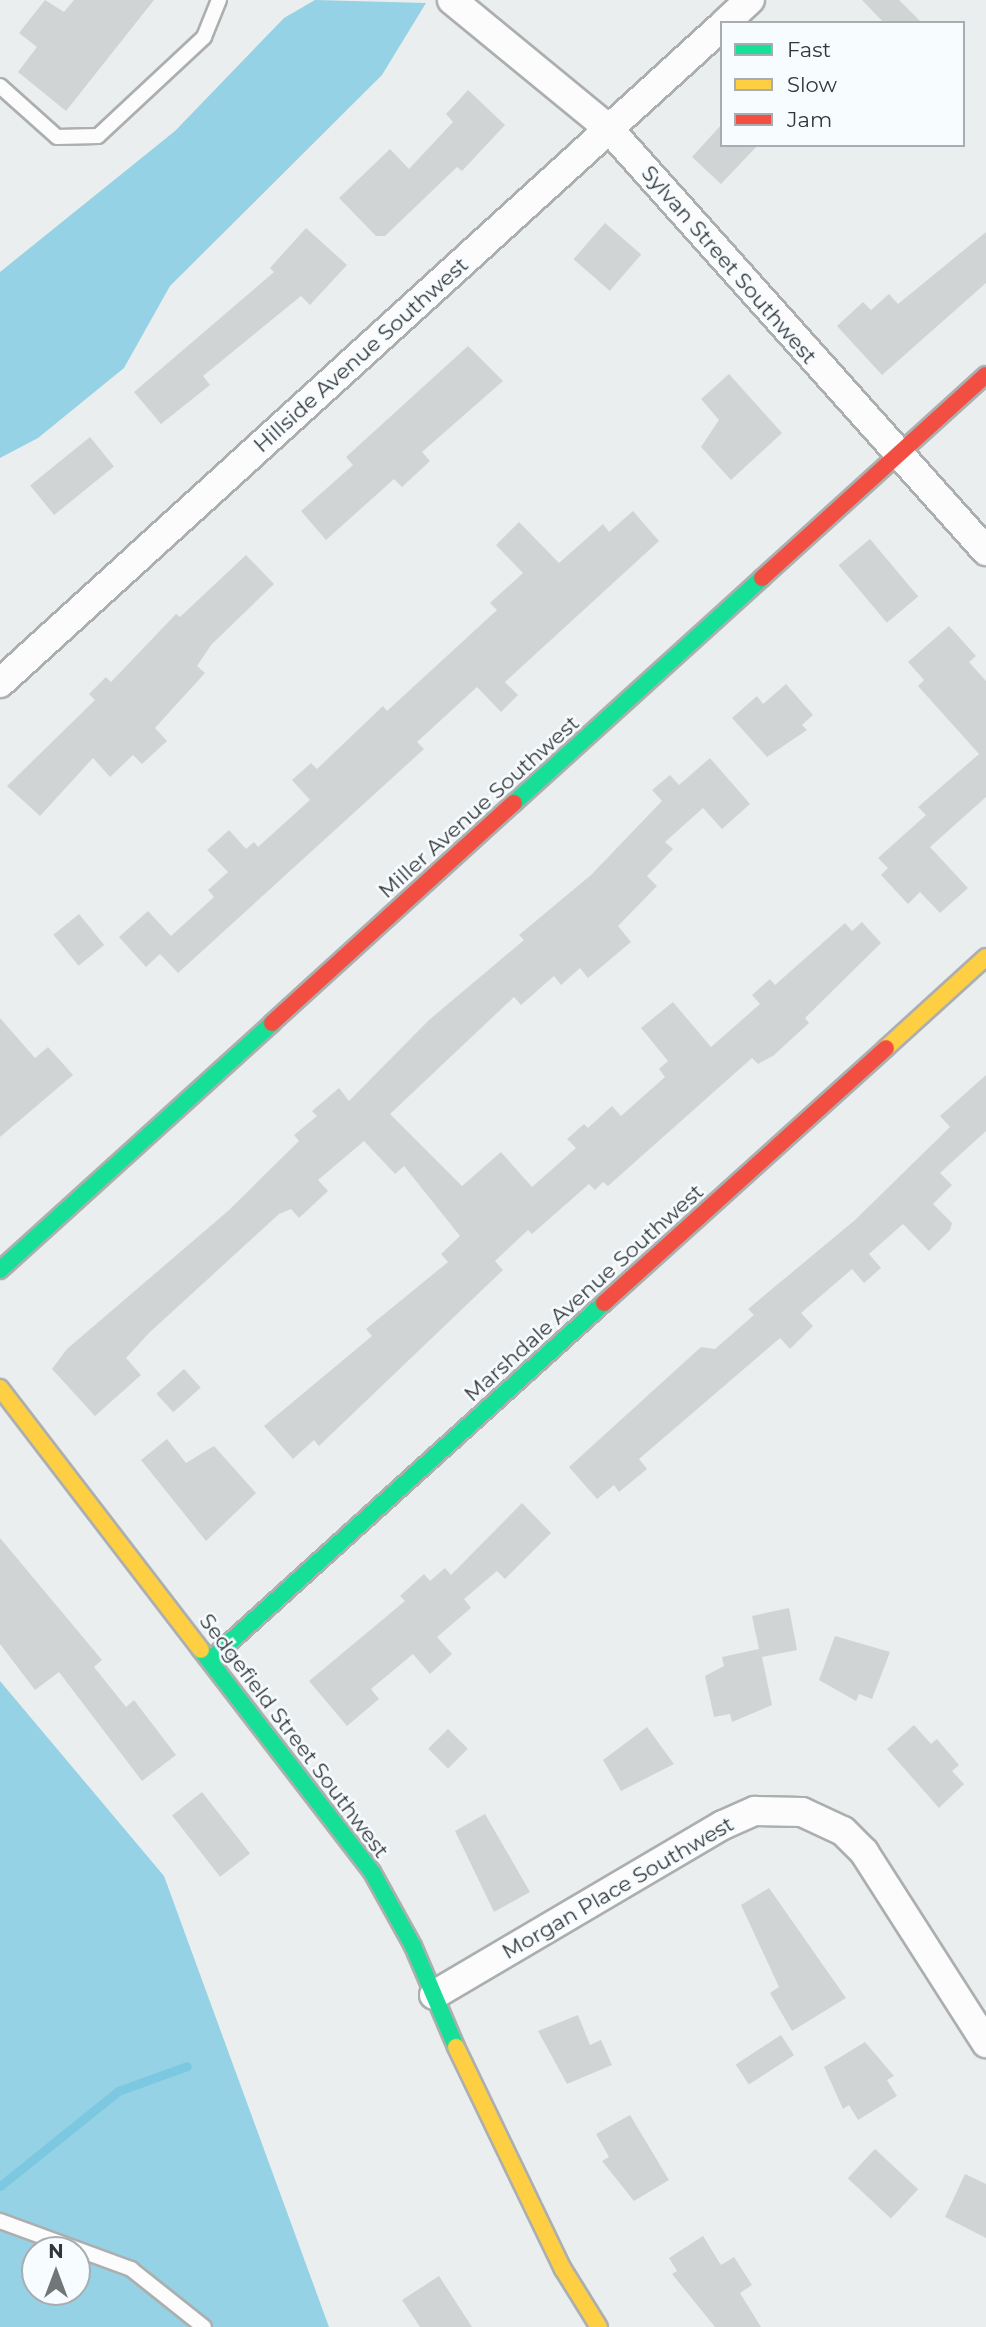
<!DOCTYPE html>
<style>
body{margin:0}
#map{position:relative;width:986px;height:2327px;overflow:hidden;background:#ebeeef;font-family:Montserrat,sans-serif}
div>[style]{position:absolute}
.forest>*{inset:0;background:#96d2e5}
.stream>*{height:9px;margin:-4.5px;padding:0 4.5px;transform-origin:4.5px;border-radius:4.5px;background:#7cc8e0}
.building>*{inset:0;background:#d1d4d4;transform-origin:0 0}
.roads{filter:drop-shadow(2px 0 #acafaf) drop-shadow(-2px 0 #acafaf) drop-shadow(0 2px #acafaf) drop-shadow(0 -2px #acafaf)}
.lane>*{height:14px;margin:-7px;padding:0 7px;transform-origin:7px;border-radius:7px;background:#fcfcfd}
.street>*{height:28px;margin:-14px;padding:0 14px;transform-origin:14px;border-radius:14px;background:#fcfcfd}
.fast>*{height:16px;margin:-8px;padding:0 8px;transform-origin:8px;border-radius:8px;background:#16e098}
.slow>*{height:16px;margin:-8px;padding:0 8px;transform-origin:8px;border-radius:8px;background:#ffcf43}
.jam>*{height:16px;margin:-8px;padding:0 8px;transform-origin:8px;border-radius:8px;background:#f24e42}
span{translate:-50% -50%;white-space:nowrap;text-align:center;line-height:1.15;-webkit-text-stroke:5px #f6fcff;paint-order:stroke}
.street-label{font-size:21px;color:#333637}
.legend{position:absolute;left:720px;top:21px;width:245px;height:126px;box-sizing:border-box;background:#f6fcff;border:2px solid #a8adaf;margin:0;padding:9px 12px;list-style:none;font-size:21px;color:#333637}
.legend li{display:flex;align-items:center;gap:14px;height:35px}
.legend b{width:35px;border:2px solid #a8adaf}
.north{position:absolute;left:21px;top:2236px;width:70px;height:70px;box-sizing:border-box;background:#f6fcff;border:2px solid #a8adaf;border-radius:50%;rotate:0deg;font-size:19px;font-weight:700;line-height:28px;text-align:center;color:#333637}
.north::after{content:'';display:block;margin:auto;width:24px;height:32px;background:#737677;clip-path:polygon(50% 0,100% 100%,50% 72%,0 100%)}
</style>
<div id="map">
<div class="forest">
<i style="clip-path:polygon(315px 0,426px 3px,382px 75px,170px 286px,124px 368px,38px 438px,0 458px,0 272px,175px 131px,284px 18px)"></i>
<i style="clip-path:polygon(evenodd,0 1681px,164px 1876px,329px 2327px,0 2327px,0 1681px,35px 2250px,77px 2250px,77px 2292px,35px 2292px,35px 2250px)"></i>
</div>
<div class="stream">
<i style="left:0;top:2186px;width:151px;rotate:-38.8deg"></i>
<i style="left:118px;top:2091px;width:73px;rotate:-19.9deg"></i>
</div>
<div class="building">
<i style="clip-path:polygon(45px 0,64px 12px,74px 0,154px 0,66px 111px,18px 72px,37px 47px,19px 33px)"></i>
<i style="clip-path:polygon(862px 0,899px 0,922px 23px,884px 23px)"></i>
<i style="clip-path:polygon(468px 90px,505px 125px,462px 171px,457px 167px,385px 236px,376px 236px,339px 198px,390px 149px,409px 169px,453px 122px,446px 114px)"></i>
<i style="clip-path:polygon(722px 124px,722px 145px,758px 145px,721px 184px,692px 157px)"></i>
<i style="left:605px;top:223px;width:48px;height:48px;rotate:41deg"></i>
<i style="clip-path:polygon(306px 228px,347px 265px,310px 305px,301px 296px,203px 376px,210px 385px,161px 424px,134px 392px,274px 272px,270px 268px)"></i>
<i style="clip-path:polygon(986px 232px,986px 283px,882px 375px,837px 326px,863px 302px,871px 310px,889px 294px,898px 304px)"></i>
<i style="clip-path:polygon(468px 346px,503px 381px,422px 452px,430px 461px,402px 487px,394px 479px,326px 540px,301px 511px,353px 465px,346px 457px)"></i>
<i style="clip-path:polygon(729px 374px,782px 433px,731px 480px,701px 447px,719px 420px,701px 399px)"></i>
<i style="left:90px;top:437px;width:38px;height:77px;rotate:51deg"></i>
<i style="clip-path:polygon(633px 511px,659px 541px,505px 682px,518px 695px,501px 712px,477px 687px,417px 742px,424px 749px,178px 973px,160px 954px,146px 967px,119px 937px,148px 911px,171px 936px,214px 897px,208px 890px,228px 872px,207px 850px,229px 830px,246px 849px,254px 842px,258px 847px,310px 800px,292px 780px,311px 763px,317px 769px,383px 706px,387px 711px,497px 610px,490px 603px,523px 573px,496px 545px,519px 522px,559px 563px,603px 524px,609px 532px)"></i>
<i style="left:870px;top:539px;width:75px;height:41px;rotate:50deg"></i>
<i style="clip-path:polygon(246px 555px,274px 584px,211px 645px,197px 666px,205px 673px,155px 728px,167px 741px,142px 764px,133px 755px,110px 777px,93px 758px,40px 816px,7px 786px,95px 700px,89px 694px,106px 677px,111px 682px,176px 614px,180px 617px)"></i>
<i style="clip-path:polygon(949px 626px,976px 656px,969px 662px,986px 681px,986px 797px,930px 847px,968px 888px,940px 913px,920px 892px,908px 904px,881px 875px,888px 868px,878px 858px,926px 815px,918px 807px,979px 754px,918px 686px,924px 680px,908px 662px)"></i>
<i style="clip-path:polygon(786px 684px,813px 715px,802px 725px,807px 730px,767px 757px,732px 718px,757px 696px,763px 704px)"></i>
<i style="clip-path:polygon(710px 758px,750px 804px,722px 829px,703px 808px,665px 842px,673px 849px,647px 876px,657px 886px,618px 926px,631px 942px,588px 978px,580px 968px,561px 985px,554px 976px,521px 1005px,514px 997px,390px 1114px,462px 1186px,501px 1152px,532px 1187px,576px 1148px,567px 1139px,584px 1124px,588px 1128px,612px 1106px,621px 1116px,665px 1077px,659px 1069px,668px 1061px,641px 1028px,673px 1002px,711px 1047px,760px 1004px,752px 995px,770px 979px,775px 985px,845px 923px,852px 931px,862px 922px,881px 943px,805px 1018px,809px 1023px,773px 1056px,758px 1064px,752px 1058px,608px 1186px,603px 1182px,595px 1190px,589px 1184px,532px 1234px,528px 1230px,495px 1261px,503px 1270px,319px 1446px,314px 1440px,293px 1459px,264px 1426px,372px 1336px,366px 1329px,448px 1262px,441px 1254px,460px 1236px,404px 1166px,395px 1174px,364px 1141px,318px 1180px,328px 1191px,299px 1218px,291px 1209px,279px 1214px,149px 1333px,126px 1358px,141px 1375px,95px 1416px,52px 1369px,67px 1349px,228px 1211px,299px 1141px,294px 1135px,317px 1116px,312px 1111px,339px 1088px,349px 1101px,429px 1020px,524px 940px,519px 935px,591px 875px,662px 801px,652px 790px,670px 775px,679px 785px)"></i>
<i style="left:79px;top:914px;width:40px;height:33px;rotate:51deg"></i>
<i style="clip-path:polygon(0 1018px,35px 1058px,48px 1047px,73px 1075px,0 1137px)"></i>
<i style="clip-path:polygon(986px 1075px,986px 1131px,940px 1173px,952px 1185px,933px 1204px,952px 1223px,950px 1230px,929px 1251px,903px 1224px,869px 1254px,881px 1268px,864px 1283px,852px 1269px,801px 1313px,813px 1326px,790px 1349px,780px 1338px,639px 1459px,647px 1469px,619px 1492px,614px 1485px,597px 1499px,569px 1467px,701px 1347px,715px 1349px,754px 1315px,748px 1309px,855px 1220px,950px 1127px,940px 1116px)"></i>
<i style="left:184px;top:1369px;width:25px;height:37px;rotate:48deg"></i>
<i style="clip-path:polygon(167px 1439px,186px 1463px,214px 1446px,256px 1493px,206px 1541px,141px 1460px)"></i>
<i style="clip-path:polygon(522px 1503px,551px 1533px,505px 1579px,497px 1571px,464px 1599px,471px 1608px,437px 1637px,452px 1654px,430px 1674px,413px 1654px,371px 1689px,379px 1699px,347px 1726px,309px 1681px,405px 1601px,400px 1596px,424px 1574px,430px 1581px,445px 1568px,451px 1575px)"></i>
<i style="clip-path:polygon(0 1538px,102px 1660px,94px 1667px,126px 1707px,134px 1700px,176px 1755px,142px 1781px,59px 1672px,35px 1690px,0 1644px)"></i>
<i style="clip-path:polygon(789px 1608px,797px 1650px,762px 1657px,772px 1705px,732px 1722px,730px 1714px,714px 1717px,705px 1676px,724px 1666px,722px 1657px,759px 1649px,752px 1616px)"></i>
<i style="clip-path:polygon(835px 1636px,890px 1652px,872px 1699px,859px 1694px,856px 1701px,819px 1680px)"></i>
<i style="clip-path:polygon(914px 1725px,931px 1744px,937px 1739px,959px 1765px,952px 1771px,964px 1784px,939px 1808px,887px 1749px)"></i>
<i style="clip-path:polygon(647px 1727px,674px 1764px,621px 1791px,603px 1760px)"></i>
<i style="left:448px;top:1729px;width:28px;height:28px;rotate:45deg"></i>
<i style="left:202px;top:1792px;width:78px;height:38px;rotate:52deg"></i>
<i style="clip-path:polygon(485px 1814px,530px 1892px,494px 1912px,455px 1831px)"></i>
<i style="clip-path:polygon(769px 1888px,846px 1998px,792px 2031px,770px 1993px,779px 1987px,741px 1905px)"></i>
<i style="clip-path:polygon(578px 2015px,590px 2045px,601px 2040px,612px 2065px,567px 2084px,538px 2031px)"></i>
<i style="left:781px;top:2035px;width:24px;height:54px;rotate:57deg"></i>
<i style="clip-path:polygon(865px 2042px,894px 2076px,887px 2080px,897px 2096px,858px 2120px,849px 2105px,843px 2109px,824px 2067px)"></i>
<i style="clip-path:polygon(630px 2115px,669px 2180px,634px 2201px,602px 2161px,609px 2157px,596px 2134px)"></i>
<i style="left:875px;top:2149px;width:59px;height:40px;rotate:43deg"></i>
<i style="clip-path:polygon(965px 2174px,986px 2184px,986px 2238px,945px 2217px)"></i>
<i style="clip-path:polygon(703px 2236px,721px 2265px,734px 2257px,752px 2285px,740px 2293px,761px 2327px,715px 2327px,672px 2274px,677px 2271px,669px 2258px)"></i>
<i style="clip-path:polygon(439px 2276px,472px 2327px,420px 2327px,402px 2300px)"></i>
</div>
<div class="roads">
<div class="lane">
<i style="left:0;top:86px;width:76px;rotate:41.8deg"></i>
<i style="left:57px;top:137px;width:41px;rotate:-1.4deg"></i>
<i style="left:98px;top:136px;width:145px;rotate:-43deg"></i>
<i style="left:204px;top:37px;width:40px;rotate:-68deg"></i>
<i style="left:0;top:2221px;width:140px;rotate:20.1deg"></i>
<i style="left:131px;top:2269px;width:93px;rotate:38.5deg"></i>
</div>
<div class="street">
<i style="left:452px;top:0;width:203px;rotate:39.4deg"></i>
<i style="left:609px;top:129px;width:566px;rotate:48.22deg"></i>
<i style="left:725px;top:23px;width:34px;rotate:-43deg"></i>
<i style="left:0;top:683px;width:976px;rotate:-42.3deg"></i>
<i style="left:434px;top:1995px;width:335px;rotate:-30.5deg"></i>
<i style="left:723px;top:1825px;width:35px;rotate:-24deg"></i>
<i style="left:755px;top:1811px;width:47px;rotate:1.2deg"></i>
<i style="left:802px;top:1812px;width:45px;rotate:24.9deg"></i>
<i style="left:843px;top:1831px;width:30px;rotate:45deg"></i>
<i style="left:864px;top:1852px;width:227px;rotate:57.4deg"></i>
</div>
<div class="fast">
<i style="left:514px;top:803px;width:335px;rotate:-42.2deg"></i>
<i style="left:0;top:1270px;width:367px;rotate:-42.2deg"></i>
<i style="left:201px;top:1650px;width:280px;rotate:52.4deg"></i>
<i style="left:372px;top:1872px;width:85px;rotate:61deg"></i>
<i style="left:413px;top:1946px;width:110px;rotate:66.9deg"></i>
<i style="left:210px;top:1660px;width:532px;rotate:-42.18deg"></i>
</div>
<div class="slow">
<i style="left:886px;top:1048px;width:135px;rotate:-42.3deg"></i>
<i style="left:0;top:1388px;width:330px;rotate:52.5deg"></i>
<i style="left:456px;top:2047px;width:246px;rotate:64.3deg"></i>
<i style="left:563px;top:2269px;width:68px;rotate:58.2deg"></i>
</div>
<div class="jam">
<i style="left:762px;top:578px;width:302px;rotate:-42.2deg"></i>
<i style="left:272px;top:1023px;width:327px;rotate:-42.3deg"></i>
<i style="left:604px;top:1303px;width:380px;rotate:-42.1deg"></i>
</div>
</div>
<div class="street-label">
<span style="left:729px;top:265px;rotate:49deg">Sylvan Street Southwest</span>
<span style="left:361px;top:355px;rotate:-42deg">Hillside Avenue Southwest</span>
<span style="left:479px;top:807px;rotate:-42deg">Miller Avenue Southwest</span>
<span style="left:584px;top:1293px;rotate:-42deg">Marshdale Avenue Southwest</span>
<span style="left:294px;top:1736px;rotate:53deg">Sedgefield Street Southwest</span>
<span style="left:618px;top:1888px;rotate:-30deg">Morgan Place Southwest</span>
</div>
<ul class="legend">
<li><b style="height:9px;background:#16e098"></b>Fast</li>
<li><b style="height:9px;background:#ffcf43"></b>Slow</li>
<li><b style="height:9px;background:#f24e42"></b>Jam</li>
</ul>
<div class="north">N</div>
</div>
